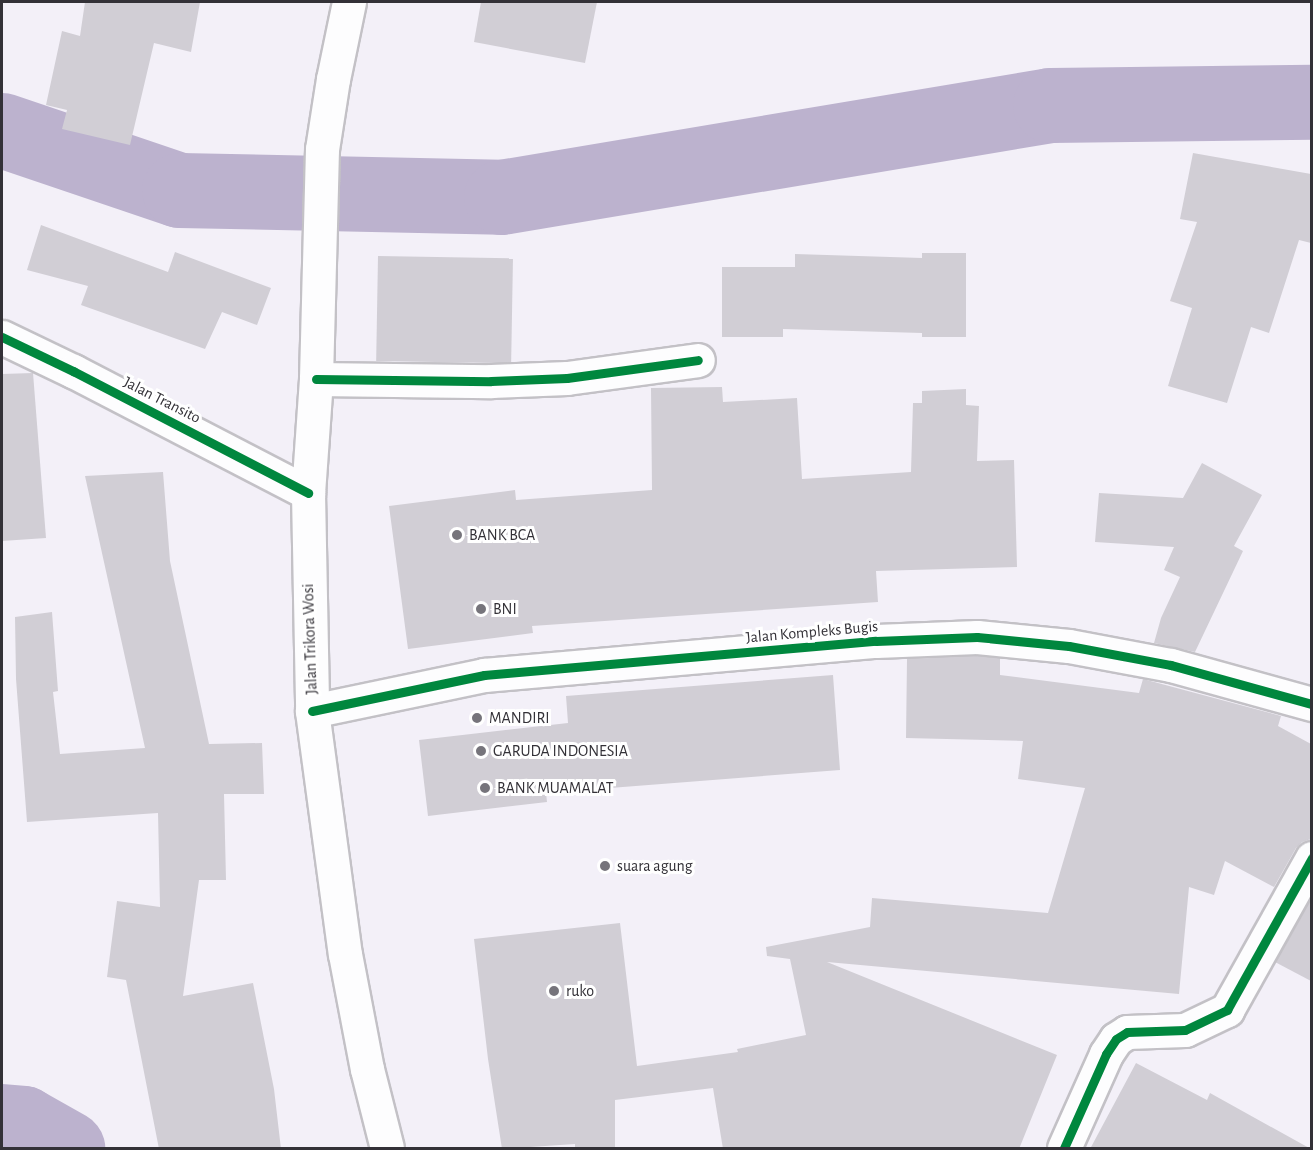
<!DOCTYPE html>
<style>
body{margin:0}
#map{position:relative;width:1313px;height:1150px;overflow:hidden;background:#f3f0f8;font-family:"Alegreya Sans",sans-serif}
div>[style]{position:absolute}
.river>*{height:75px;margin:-37.5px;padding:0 37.5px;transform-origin:37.5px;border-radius:37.5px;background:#bcb2ce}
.building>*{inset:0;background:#d1ced5;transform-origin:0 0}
.roads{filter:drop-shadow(2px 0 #c3c1c6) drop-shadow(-2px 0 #c3c1c6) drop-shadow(0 2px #c3c1c6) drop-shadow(0 -2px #c3c1c6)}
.street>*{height:33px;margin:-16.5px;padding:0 16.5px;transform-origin:16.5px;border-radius:16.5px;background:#fdfdfe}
.secondary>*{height:33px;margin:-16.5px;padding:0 16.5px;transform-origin:16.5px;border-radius:16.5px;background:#fdfdfe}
.highway>*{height:33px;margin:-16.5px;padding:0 16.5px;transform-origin:16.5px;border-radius:16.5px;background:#fdfdfe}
.cycleway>*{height:9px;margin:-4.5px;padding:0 4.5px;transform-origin:4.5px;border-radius:4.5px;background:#00873e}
.dots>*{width:16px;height:16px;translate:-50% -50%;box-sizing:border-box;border:3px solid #fff;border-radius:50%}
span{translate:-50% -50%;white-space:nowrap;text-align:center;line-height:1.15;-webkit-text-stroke:6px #fff;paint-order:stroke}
.street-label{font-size:16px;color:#333137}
.poi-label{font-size:16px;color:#333137}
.left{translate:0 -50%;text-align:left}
.frame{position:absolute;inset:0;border:3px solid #333137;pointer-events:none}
</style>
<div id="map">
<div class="river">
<i style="left:2px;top:130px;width:187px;rotate:18.7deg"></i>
<i style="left:179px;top:190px;width:322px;rotate:1.2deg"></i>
<i style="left:501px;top:197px;width:557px;rotate:-9.51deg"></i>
<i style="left:1050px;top:105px;width:262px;rotate:-0.7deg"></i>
<i style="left:2px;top:1121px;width:21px;rotate:5deg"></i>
<i style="left:23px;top:1123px;width:51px;rotate:29.6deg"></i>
</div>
<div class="building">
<i style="clip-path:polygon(85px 2px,200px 2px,191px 52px,154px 43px,130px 145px,62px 129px,67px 110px,46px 105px,62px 31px,80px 36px)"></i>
<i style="clip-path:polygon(481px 2px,597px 2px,585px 63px,474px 42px)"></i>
<i style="clip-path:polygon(1193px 153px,1311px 174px,1311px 243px,1299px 240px,1269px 333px,1251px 327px,1227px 403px,1168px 386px,1192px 308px,1170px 301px,1197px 222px,1180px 219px)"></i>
<i style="clip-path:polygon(41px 225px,168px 272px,175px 252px,271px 288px,257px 325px,222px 312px,205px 349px,81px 305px,88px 286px,27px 270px)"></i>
<i style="clip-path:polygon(922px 253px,966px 253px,966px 337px,922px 337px,922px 333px,783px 329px,783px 337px,722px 337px,722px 267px,795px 267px,795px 254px,922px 258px)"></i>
<i style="left:378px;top:256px;width:135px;height:105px;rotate:1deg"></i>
<i style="clip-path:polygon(33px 373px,46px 538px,2px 541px,2px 374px)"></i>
<i style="clip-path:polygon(722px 387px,723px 402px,797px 398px,802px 479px,911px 472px,913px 403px,922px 403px,922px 391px,966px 389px,966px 405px,979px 406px,977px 461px,1014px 460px,1017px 567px,876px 571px,878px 602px,532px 626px,533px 633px,408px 649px,389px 506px,515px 490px,516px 500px,652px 490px,651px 388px)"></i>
<i style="clip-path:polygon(1202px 463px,1262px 495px,1234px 546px,1243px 551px,1195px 652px,1154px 643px,1161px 618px,1180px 577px,1164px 570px,1174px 547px,1095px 542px,1099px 493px,1183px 498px)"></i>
<i style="clip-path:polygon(163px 472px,170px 561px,209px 744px,262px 743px,264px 794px,224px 794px,226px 880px,199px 880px,183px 996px,253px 983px,274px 1089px,281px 1149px,159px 1149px,126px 980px,107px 977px,117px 901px,160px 907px,158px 813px,27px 822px,16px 679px,15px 617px,52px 612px,58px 691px,53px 692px,60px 754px,145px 748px,85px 476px)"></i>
<i style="clip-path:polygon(976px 656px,1000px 658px,1000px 675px,1139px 693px,1143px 679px,1281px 716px,1278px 726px,1311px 744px,1311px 839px,1302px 842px,1296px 848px,1274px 887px,1225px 861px,1214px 895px,1189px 887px,1179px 994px,827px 962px,1057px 1055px,1019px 1149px,723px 1149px,713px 1088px,615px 1100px,615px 1149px,575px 1149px,575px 1144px,502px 1149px,488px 1059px,474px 939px,620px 923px,637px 1066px,738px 1052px,737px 1049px,806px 1035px,790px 959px,767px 956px,766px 947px,870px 927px,872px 898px,1048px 913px,1085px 788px,1018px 779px,1023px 741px,906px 738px,907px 659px)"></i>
<i style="clip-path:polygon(833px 675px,840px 770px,546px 793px,547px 802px,428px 816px,419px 740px,568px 723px,566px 696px)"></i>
<i style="clip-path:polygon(1311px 897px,1311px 981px,1275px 962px)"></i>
<i style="clip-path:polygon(1136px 1063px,1207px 1100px,1210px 1093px,1311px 1149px,1090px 1149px)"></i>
</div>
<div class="roads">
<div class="street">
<i style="left:316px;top:379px;width:175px;rotate:0.7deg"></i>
<i style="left:491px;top:381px;width:76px;rotate:-2.3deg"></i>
<i style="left:567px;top:378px;width:132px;rotate:-7.8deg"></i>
<i style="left:312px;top:711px;width:176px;rotate:-11.8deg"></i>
<i style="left:484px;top:675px;width:393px;rotate:-5deg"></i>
<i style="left:876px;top:641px;width:101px;rotate:-2.3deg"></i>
<i style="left:977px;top:637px;width:92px;rotate:5.6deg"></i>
<i style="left:1069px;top:646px;width:104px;rotate:10.6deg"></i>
<i style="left:1171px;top:665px;width:146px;rotate:15.5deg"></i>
<i style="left:1064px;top:1148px;width:103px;rotate:-65.9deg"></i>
<i style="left:1106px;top:1054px;width:18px;rotate:-56deg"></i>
<i style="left:1116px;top:1039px;width:13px;rotate:-32deg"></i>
<i style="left:1127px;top:1032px;width:58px;rotate:-2deg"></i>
<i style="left:1185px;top:1030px;width:47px;rotate:-25.5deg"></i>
<i style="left:1227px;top:1010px;width:174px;rotate:-60.8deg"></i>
</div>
<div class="secondary">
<i style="left:2px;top:337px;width:79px;rotate:25.6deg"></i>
<i style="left:73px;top:371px;width:265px;rotate:27.4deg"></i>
</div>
<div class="highway">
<i style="left:349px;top:2px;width:79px;rotate:101.7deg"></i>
<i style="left:333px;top:79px;width:71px;rotate:98.9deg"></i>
<i style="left:322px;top:149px;width:230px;rotate:91.5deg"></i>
<i style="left:316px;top:379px;width:114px;rotate:94deg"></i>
<i style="left:308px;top:493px;width:218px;rotate:88.9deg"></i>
<i style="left:312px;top:711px;width:245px;rotate:82.3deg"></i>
<i style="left:345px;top:954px;width:117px;rotate:79.2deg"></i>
<i style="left:367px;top:1069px;width:81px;rotate:75.8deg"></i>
</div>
</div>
<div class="cycleway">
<i style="left:2px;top:337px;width:79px;rotate:25.6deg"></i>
<i style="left:73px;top:371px;width:265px;rotate:27.4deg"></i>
<i style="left:316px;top:379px;width:175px;rotate:0.7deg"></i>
<i style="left:491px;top:381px;width:76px;rotate:-2.3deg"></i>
<i style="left:567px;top:378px;width:132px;rotate:-7.8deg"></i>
<i style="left:312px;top:711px;width:176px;rotate:-11.8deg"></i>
<i style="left:484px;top:675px;width:393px;rotate:-5deg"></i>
<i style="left:876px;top:641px;width:101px;rotate:-2.3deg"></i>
<i style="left:977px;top:637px;width:92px;rotate:5.6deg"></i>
<i style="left:1069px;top:646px;width:104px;rotate:10.6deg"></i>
<i style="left:1171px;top:665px;width:146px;rotate:15.5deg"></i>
<i style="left:1064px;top:1148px;width:103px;rotate:-65.9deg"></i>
<i style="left:1106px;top:1054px;width:18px;rotate:-56deg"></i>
<i style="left:1116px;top:1039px;width:13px;rotate:-32deg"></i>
<i style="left:1127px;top:1032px;width:58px;rotate:-2deg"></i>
<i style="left:1185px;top:1030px;width:47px;rotate:-25.5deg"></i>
<i style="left:1227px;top:1010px;width:174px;rotate:-60.8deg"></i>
</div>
<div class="dots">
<i style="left:457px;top:535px;background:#76747b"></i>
<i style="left:481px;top:609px;background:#76747b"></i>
<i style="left:477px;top:718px;background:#76747b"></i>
<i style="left:481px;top:751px;background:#76747b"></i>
<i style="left:485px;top:788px;background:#76747b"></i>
<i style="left:605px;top:866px;background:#76747b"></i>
<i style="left:554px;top:991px;background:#76747b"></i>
</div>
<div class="street-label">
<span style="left:162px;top:400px;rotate:27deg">Jalan Transito</span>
<span style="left:812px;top:632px;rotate:-5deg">Jalan Kompleks Bugis</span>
<span style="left:310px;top:639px;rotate:-92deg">Jalan Trikora Wosi</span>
</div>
<div class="poi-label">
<span class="left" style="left:469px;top:535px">BANK BCA</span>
<span class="left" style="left:493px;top:609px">BNI</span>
<span class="left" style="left:489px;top:718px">MANDIRI</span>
<span class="left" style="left:493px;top:751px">GARUDA INDONESIA</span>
<span class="left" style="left:497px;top:788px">BANK MUAMALAT</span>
<span class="left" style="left:617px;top:866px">suara agung</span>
<span class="left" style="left:566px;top:991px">ruko</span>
</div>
<div class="frame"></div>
</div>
